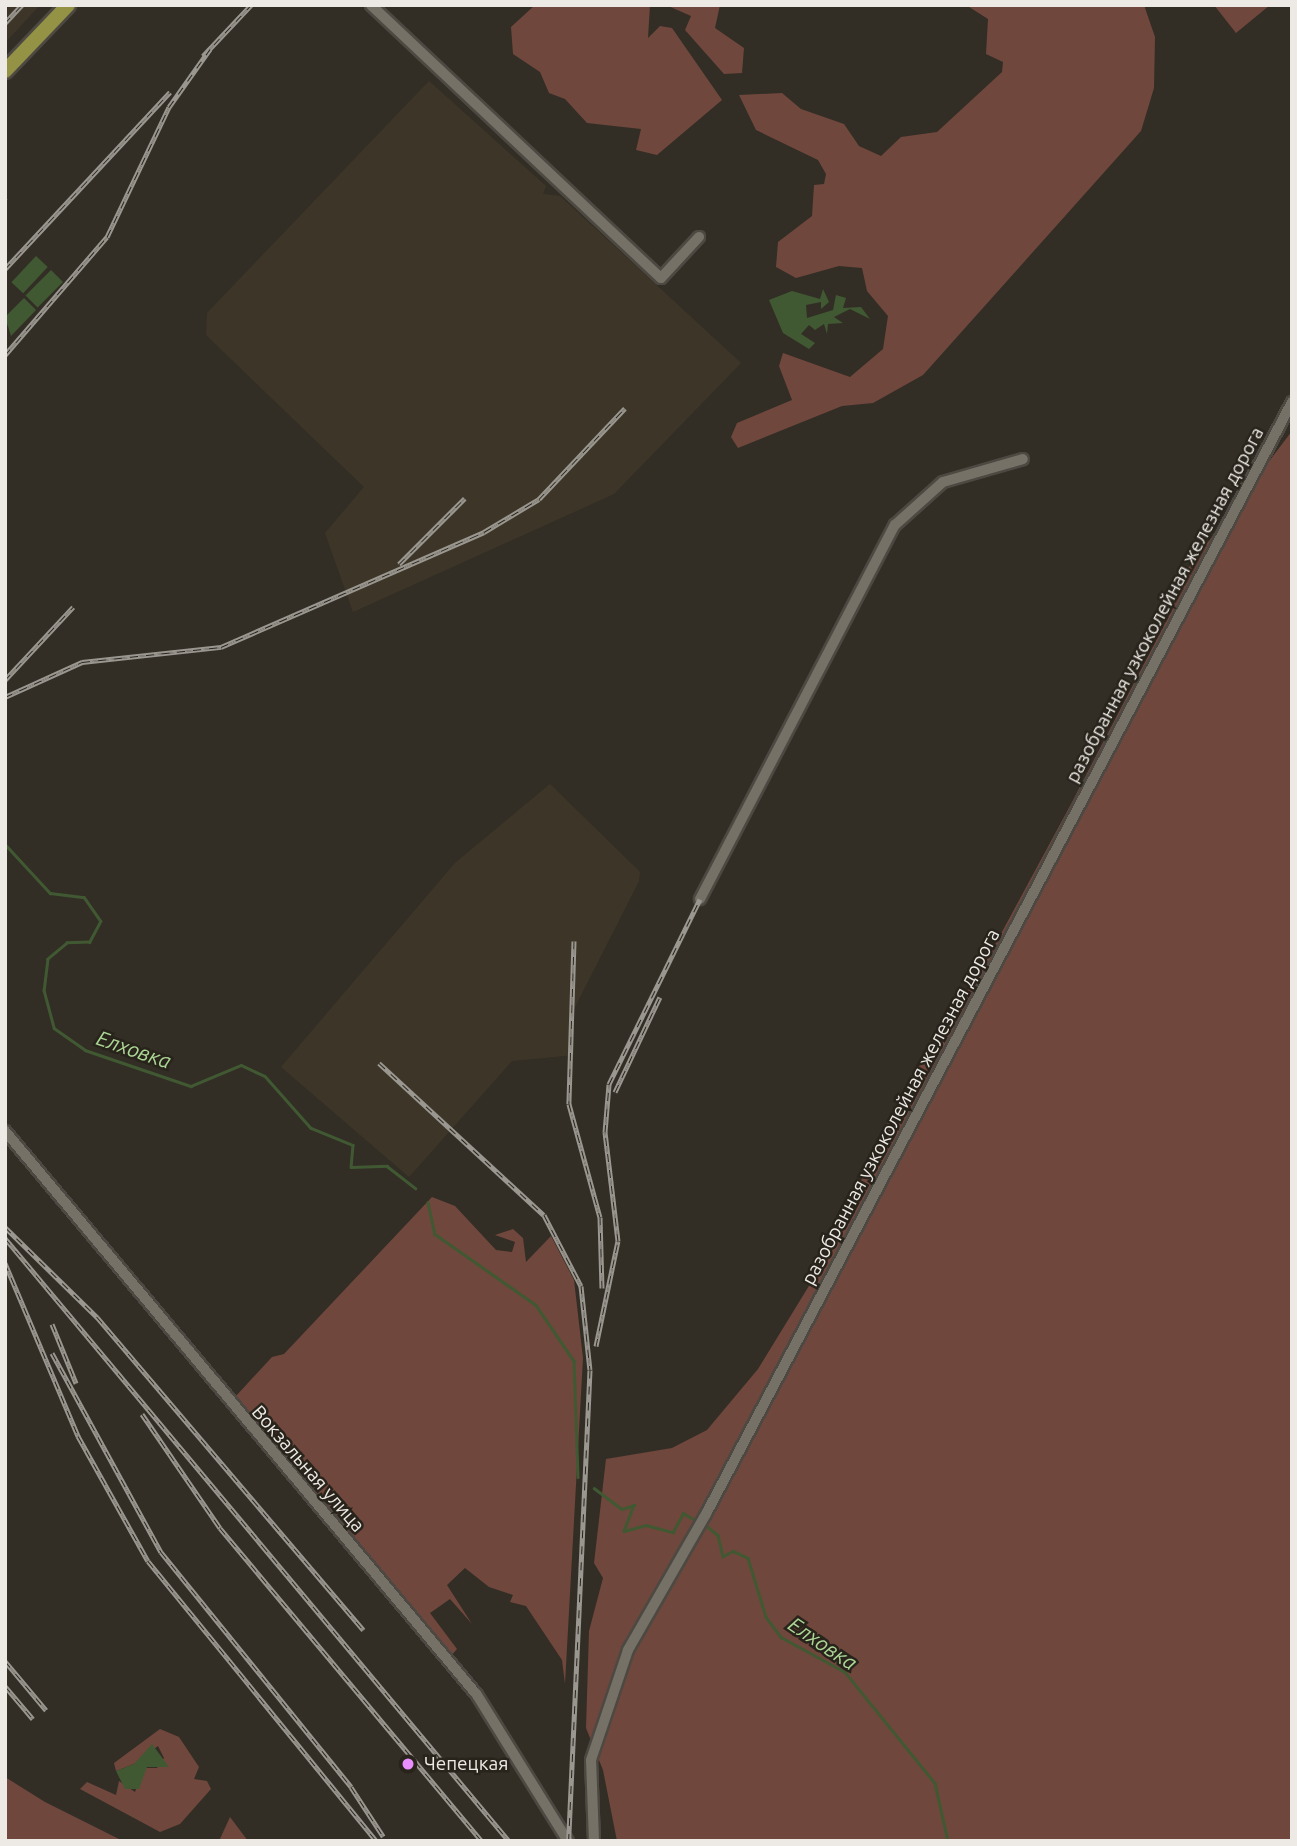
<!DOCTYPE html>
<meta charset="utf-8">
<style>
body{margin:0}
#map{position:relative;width:1297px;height:1846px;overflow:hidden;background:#322e25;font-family:Ubuntu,sans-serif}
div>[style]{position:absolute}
.built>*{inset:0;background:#3d3628}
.green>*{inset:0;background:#70473c}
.water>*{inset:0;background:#405932;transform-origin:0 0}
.stream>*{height:2.5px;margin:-1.25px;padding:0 1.25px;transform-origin:1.25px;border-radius:1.25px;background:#405932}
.roads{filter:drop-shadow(2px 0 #4d4942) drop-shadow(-2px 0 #4d4942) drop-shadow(0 2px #4d4942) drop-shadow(0 -2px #4d4942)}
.minor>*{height:10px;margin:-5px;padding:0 5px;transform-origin:5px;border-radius:5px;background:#757167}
.major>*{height:14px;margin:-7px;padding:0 7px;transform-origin:7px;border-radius:7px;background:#949245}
.rail>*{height:5px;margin-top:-2.5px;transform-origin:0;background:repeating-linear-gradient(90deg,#28241c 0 8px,#9a9790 0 16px);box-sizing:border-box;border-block:2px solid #9a9790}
.dots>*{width:19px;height:19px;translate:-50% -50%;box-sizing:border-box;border:4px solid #28241c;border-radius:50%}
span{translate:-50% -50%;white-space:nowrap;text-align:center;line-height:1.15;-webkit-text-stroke:5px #28241c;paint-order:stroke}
.street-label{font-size:19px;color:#edeae5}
.poi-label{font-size:19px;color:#edeae5}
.left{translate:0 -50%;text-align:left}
.water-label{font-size:21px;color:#acd695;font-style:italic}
.frame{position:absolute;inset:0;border:7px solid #edeae5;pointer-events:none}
</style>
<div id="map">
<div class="built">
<i style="clip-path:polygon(5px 5px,40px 5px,5px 43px)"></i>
<i style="clip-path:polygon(429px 81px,546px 186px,543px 194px,560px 196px,741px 363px,614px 494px,353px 612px,325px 533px,364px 487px,206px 335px,207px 313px)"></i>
<i style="clip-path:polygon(550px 784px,640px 872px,639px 881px,574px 1009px,574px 1055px,512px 1061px,409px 1177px,281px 1067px,455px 863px)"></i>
</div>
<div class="green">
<i style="clip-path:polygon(535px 5px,650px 5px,648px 38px,660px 26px,672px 28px,722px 100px,657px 155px,636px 150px,641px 129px,587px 123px,565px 99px,549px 93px,540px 72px,513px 54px,511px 27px)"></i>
<i style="clip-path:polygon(666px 5px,720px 5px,715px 28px,744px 48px,742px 73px,724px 74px,685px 30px,691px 16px)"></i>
<i style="clip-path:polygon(966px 5px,1144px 5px,1155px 37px,1154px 88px,1141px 131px,923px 375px,873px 403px,842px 406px,738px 448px,731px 437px,737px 423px,792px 400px,779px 366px,783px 353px,850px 377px,883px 349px,888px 316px,867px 291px,862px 268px,839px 266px,796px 278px,776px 267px,778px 242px,812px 216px,814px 185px,824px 184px,826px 174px,818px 160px,756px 130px,739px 95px,782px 93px,801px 109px,844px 124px,859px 146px,881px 156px,901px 137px,937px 132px,1002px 72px,1003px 62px,986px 54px,988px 19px)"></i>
<i style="clip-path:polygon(1214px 5px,1270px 5px,1236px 33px)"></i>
<i style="clip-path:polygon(1292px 431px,1292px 1841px,617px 1841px,603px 1770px,586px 1728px,589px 1631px,603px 1578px,594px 1563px,606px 1459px,672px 1448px,707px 1430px,758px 1369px,823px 1263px,900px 1096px,989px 956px,1071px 804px,1172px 610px,1183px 575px)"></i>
<i style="clip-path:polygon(432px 1197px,455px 1206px,496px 1250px,512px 1252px,515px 1242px,495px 1235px,513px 1229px,523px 1238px,526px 1262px,551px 1236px,574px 1280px,583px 1358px,565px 1684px,562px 1660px,526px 1606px,510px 1602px,513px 1595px,489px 1587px,465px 1568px,447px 1585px,472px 1624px,450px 1599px,430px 1613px,457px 1649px,451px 1656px,236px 1396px,272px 1357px,284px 1354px)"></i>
<i style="clip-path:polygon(160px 1729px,179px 1737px,199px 1767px,194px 1779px,207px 1781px,211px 1789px,180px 1824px,160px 1832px,80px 1789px,87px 1782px,116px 1795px,119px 1781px,135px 1792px,144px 1768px,157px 1768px,164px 1758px,158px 1746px,134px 1764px,116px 1771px,114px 1763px)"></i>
<i style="clip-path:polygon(5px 1777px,45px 1802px,123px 1841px,5px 1841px)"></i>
<i style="clip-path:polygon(230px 1817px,248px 1841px,219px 1841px)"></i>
</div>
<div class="water">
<i style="left:36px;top:256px;width:16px;height:36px;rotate:43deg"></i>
<i style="left:51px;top:270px;width:17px;height:36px;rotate:45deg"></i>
<i style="clip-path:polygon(823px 289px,829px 302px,821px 309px,821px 302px,806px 305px,807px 318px,833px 310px,836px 295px,846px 298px,843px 308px,861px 307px,870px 319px,850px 309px,834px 317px,843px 323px,828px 324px,827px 334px,824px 324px,815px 330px,809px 325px,801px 334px,815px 343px,809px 349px,783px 333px,769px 300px,792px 291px,820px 299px)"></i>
<i style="clip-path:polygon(24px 298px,36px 310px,11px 336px,5px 317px)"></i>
<i style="clip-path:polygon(152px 1744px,169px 1767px,147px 1767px,139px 1789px,125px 1789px,116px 1771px,134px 1764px)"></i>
</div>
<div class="stream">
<i style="left:5px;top:844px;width:67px;rotate:47.4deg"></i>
<i style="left:50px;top:893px;width:34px;rotate:7deg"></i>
<i style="left:84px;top:897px;width:29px;rotate:55deg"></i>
<i style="left:101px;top:921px;width:24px;rotate:118deg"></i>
<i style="left:90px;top:942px;width:23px;rotate:178deg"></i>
<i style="left:67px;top:943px;width:25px;rotate:140deg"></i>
<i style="left:48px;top:959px;width:31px;rotate:97deg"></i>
<i style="left:44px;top:990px;width:39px;rotate:75deg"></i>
<i style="left:54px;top:1028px;width:38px;rotate:35deg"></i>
<i style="left:85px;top:1050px;width:112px;rotate:18.8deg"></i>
<i style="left:191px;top:1086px;width:54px;rotate:-22.8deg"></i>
<i style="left:241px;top:1065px;width:26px;rotate:25deg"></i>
<i style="left:265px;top:1076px;width:69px;rotate:48.5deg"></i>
<i style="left:311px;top:1128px;width:45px;rotate:22deg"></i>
<i style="left:353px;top:1145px;width:22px;rotate:95deg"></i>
<i style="left:351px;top:1167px;width:36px;rotate:-2deg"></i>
<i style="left:387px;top:1166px;width:36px;rotate:38deg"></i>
<i style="left:428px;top:1202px;width:33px;rotate:78deg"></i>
<i style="left:435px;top:1234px;width:123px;rotate:35.1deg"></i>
<i style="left:536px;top:1305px;width:68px;rotate:55.8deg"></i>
<i style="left:574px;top:1361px;width:116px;rotate:88deg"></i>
<i style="left:594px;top:1488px;width:35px;rotate:37deg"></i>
<i style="left:622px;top:1509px;width:13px;rotate:-18deg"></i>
<i style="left:634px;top:1505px;width:28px;rotate:111deg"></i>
<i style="left:624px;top:1531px;width:23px;rotate:-15deg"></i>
<i style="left:646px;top:1525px;width:28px;rotate:15deg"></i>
<i style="left:673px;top:1532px;width:21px;rotate:-62deg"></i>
<i style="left:683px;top:1513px;width:16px;rotate:30deg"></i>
<i style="left:703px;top:1523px;width:19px;rotate:39deg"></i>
<i style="left:718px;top:1535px;width:22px;rotate:77deg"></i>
<i style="left:723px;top:1556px;width:11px;rotate:-27deg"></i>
<i style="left:733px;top:1551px;width:17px;rotate:25deg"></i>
<i style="left:748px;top:1558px;width:62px;rotate:73deg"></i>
<i style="left:766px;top:1617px;width:25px;rotate:53deg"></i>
<i style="left:781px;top:1637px;width:73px;rotate:28.7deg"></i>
<i style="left:845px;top:1672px;width:143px;rotate:51deg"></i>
<i style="left:935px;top:1783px;width:59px;rotate:77.4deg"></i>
</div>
<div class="roads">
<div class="minor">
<i style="left:371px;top:5px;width:398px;rotate:43.3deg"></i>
<i style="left:661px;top:278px;width:56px;rotate:-47.2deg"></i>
<i style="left:700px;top:899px;width:422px;rotate:-62.5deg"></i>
<i style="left:895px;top:525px;width:64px;rotate:-41.9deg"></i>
<i style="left:943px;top:482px;width:83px;rotate:-16deg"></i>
<i style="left:5px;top:1131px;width:735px;rotate:50.07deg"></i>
<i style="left:477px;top:1695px;width:172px;rotate:58.1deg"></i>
<i style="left:594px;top:1841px;width:81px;rotate:-92.1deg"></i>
<i style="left:591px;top:1760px;width:116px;rotate:-71.4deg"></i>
<i style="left:628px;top:1650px;width:157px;rotate:-60.2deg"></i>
<i style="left:706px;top:1514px;width:1257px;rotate:-62.21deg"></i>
</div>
<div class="major">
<i style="left:5px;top:71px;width:91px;rotate:-46.3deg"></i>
</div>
</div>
<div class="rail">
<i style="left:5px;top:23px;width:25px;rotate:-47deg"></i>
<i style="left:203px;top:56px;width:70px;rotate:-46.7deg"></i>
<i style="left:5px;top:198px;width:1px;rotate:-45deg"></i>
<i style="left:5px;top:269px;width:242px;rotate:-47deg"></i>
<i style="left:5px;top:355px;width:156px;rotate:-49.2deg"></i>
<i style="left:107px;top:237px;width:144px;rotate:-64.5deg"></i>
<i style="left:169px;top:107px;width:71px;rotate:-54.7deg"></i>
<i style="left:399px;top:564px;width:93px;rotate:-45deg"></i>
<i style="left:5px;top:680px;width:100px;rotate:-47deg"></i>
<i style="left:5px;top:697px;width:85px;rotate:-24.4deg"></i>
<i style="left:82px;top:662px;width:140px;rotate:-6.2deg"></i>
<i style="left:221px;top:647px;width:287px;rotate:-23.6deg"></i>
<i style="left:484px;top:532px;width:64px;rotate:-31deg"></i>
<i style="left:539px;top:499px;width:125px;rotate:-46.6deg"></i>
<i style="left:574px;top:941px;width:163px;rotate:91.8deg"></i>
<i style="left:569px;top:1104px;width:117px;rotate:74.7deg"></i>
<i style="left:600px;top:1217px;width:71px;rotate:88.4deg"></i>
<i style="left:379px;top:1063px;width:224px;rotate:42.7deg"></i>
<i style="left:544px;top:1215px;width:80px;rotate:62.5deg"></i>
<i style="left:581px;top:1286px;width:84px;rotate:83.9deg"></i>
<i style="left:590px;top:1370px;width:471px;rotate:92.6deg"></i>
<i style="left:615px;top:1092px;width:105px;rotate:-64.7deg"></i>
<i style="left:5px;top:1227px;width:129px;rotate:44.4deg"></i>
<i style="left:97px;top:1317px;width:411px;rotate:49.6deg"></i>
<i style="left:5px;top:1238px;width:786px;rotate:50.11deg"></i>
<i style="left:5px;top:1263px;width:188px;rotate:67.1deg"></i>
<i style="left:78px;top:1436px;width:143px;rotate:60.8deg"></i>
<i style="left:148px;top:1561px;width:361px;rotate:50.8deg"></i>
<i style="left:52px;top:1324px;width:64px;rotate:67.9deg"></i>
<i style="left:596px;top:1346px;width:107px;rotate:-78.2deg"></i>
<i style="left:618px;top:1241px;width:110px;rotate:-96.8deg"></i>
<i style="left:605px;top:1132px;width:48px;rotate:-85.2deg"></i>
<i style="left:609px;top:1084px;width:206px;rotate:-63.8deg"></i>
<i style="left:52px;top:1353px;width:227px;rotate:61.3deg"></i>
<i style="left:161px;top:1552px;width:302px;rotate:51deg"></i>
<i style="left:351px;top:1787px;width:59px;rotate:56.9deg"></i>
<i style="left:142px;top:1414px;width:138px;rotate:55.6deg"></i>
<i style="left:220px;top:1528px;width:408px;rotate:50.1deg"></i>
<i style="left:5px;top:1661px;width:64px;rotate:50.1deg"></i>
<i style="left:5px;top:1686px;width:43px;rotate:49.7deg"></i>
</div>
<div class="dots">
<i style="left:408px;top:1764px;background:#ea8dfd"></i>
</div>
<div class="street-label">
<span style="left:1165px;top:605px;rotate:-62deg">разобранная узкоколейная железная дорога</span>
<span style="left:901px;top:1107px;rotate:-62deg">разобранная узкоколейная железная дорога</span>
<span style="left:308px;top:1469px;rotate:49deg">Вокзальная улица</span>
</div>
<div class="poi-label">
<span class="left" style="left:424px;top:1764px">Чепецкая</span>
</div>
<div class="water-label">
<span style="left:134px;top:1049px;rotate:19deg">Елховка</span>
<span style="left:823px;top:1643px;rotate:34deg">Елховка</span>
</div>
<div class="frame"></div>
</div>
